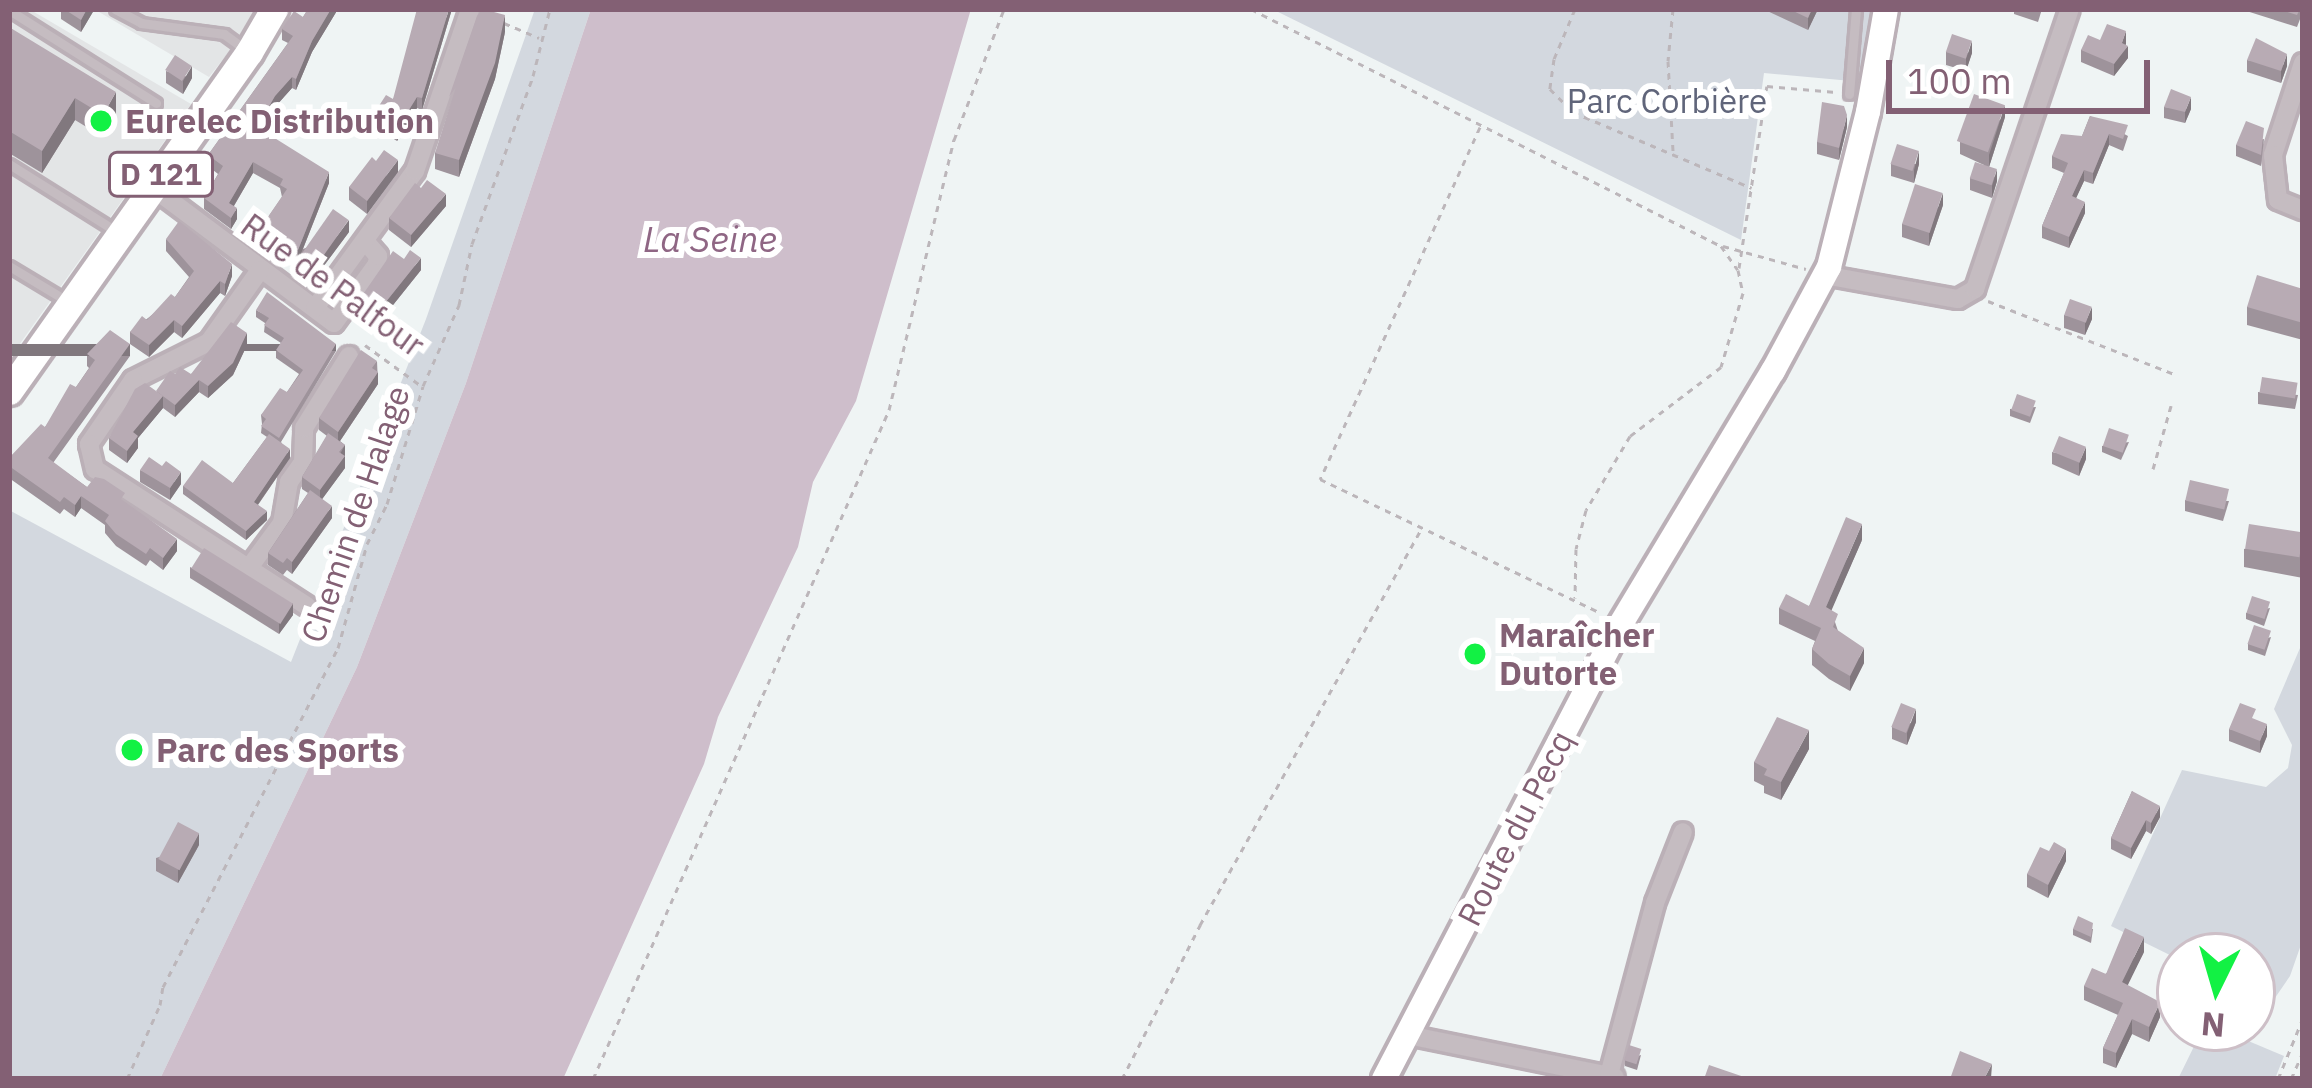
<!DOCTYPE html>
<meta charset="utf-8">
<style>
body{margin:0}
#map{position:relative;width:2312px;height:1088px;overflow:hidden;background:#eff4f4;font-family:"IBM Plex Sans",sans-serif}
div>[style]{position:absolute}
.built>*{inset:0;background:#e3e5e6}
.green>*{inset:0;background:#d3d8df}
.water>*{inset:0;background:#cebecb}
.path>*{height:3px;margin-top:-1.5px;transform-origin:0;background:repeating-linear-gradient(90deg,#bcb6ba 0 6px,transparent 0 12px)}
.roads{filter:drop-shadow(3px 0 #bbb0b7) drop-shadow(-3px 0 #bbb0b7) drop-shadow(0 3px #bbb0b7) drop-shadow(0 -3px #bbb0b7)}
.service>*{height:9px;margin:-4.5px;padding:0 4.5px;transform-origin:4.5px;border-radius:4.5px;background:#c5bcc1}
.minor>*{height:18px;margin:-9px;padding:0 9px;transform-origin:9px;border-radius:9px;background:#c5bcc1}
.secondary>*{height:24px;margin:-12px;padding:0 12px;transform-origin:12px;border-radius:12px;background:#fff}
.primary>*{height:27px;margin:-13.5px;padding:0 13.5px;transform-origin:13.5px;border-radius:13.5px;background:#fff}
.wall>*{inset:0;background:#9e939b}
.shaded-wall>*{inset:0;background:#81787e;transform-origin:0 0}
.building>*{inset:0;background:#b8abb4;transform-origin:0 0}
.dots>*{width:33px;height:33px;translate:-50% -50%;box-sizing:border-box;border:6px solid #fff;border-radius:50%}
span{translate:-50% -50%;white-space:nowrap;text-align:center;line-height:1.15;-webkit-text-stroke:12px #fff;paint-order:stroke}
.shield-label span{padding:3px 9px;background:#fff;border:3px solid;border-radius:9px;-webkit-text-stroke-width:0}
.shield-label{font-size:30px;color:#836074;font-weight:700}
.park-label{font-size:33px;color:#60657a}
.poi-label{font-size:33px;color:#836074;font-weight:700}
.left{translate:0 -50%;text-align:left}
.street-label{font-size:33px;color:#836074}
.water-label{font-size:36px;color:#8f6684;font-style:italic}
.frame{position:absolute;inset:0;border:12px solid #836074;pointer-events:none}
.north{position:absolute;left:2156px;top:932px;width:120px;height:120px;box-sizing:border-box;background:#fff;border:3px solid #cdbfc7;border-radius:50%;rotate:185deg;font-size:33px;font-weight:700;line-height:48px;text-align:center;color:#836074}
.north::after{content:'';display:block;margin:auto;width:42px;height:54px;background:#12f144;clip-path:polygon(50% 0,100% 100%,50% 72%,0 100%)}
.scale{position:absolute;left:1886px;top:60px;width:264px;height:54px;box-sizing:border-box;border:6px solid #836074;border-top:0;padding-left:15px;font-size:36px;line-height:42px;white-space:nowrap;color:#836074;-webkit-text-stroke:9px #fff;paint-order:stroke}
</style>
<div id="map">
<div class="built">
<i style="clip-path:polygon(9px 9px,29px 9px,191px 104px,9px 359px)"></i>
<i style="clip-path:polygon(94px 9px,263px 9px,209px 77px)"></i>
</div>
<div class="green">
<i style="clip-path:polygon(535px 9px,591px 9px,466px 383px,357px 667px,160px 1079px,9px 1079px,9px 510px,291px 662px,426px 319px)"></i>
<i style="clip-path:polygon(1272px 9px,1886px 9px,1873px 83px,1764px 73px,1741px 240px)"></i>
<i style="clip-path:polygon(2303px 641px,2303px 939px,2290px 976px,2246px 1040px,2284px 1056px,2275px 1079px,2178px 1079px,2203px 1028px,2252px 1028px,2252px 956px,2180px 960px,2111px 926px,2182px 770px,2266px 787px,2288px 768px,2292px 745px,2274px 709px)"></i>
</div>
<div class="water">
<i style="clip-path:polygon(591px 9px,971px 9px,856px 401px,813px 482px,798px 547px,718px 717px,704px 764px,563px 1079px,160px 1079px,357px 667px,466px 383px)"></i>
</div>
<div class="path">
<i style="left:1251px;top:9px;width:526px;rotate:26.76deg"></i>
<i style="left:1721px;top:246px;width:29px;rotate:55deg"></i>
<i style="left:1738px;top:270px;width:24px;rotate:78deg"></i>
<i style="left:1743px;top:293px;width:77px;rotate:106.6deg"></i>
<i style="left:1721px;top:367px;width:114px;rotate:142.8deg"></i>
<i style="left:1630px;top:436px;width:86px;rotate:120.7deg"></i>
<i style="left:1586px;top:510px;width:40px;rotate:104.4deg"></i>
<i style="left:1576px;top:549px;width:49px;rotate:91.2deg"></i>
<i style="left:1575px;top:9px;width:54px;rotate:112.8deg"></i>
<i style="left:1554px;top:59px;width:30px;rotate:98deg"></i>
<i style="left:1550px;top:89px;width:33px;rotate:45deg"></i>
<i style="left:1573px;top:112px;width:194px;rotate:23deg"></i>
<i style="left:1673px;top:9px;width:52px;rotate:95.5deg"></i>
<i style="left:1668px;top:61px;width:90px;rotate:86.8deg"></i>
<i style="left:504px;top:23px;width:38px;rotate:23deg"></i>
<i style="left:1480px;top:127px;width:387px;rotate:114.4deg"></i>
<i style="left:1320px;top:479px;width:311px;rotate:25.5deg"></i>
<i style="left:1723px;top:246px;width:86px;rotate:15.5deg"></i>
<i style="left:1739px;top:268px;width:184px;rotate:-81.3deg"></i>
<i style="left:1767px;top:86px;width:69px;rotate:5deg"></i>
<i style="left:1988px;top:301px;width:203px;rotate:21.4deg"></i>
<i style="left:365px;top:345px;width:68px;rotate:36deg"></i>
<i style="left:2153px;top:469px;width:66px;rotate:-74.1deg"></i>
<i style="left:127px;top:1079px;width:81px;rotate:-66deg"></i>
<i style="left:160px;top:1005px;width:18px;rotate:-81deg"></i>
<i style="left:163px;top:987px;width:382px;rotate:-62.7deg"></i>
<i style="left:338px;top:648px;width:108px;rotate:-74.4deg"></i>
<i style="left:367px;top:544px;width:45px;rotate:-63.4deg"></i>
<i style="left:387px;top:504px;width:123px;rotate:-73deg"></i>
<i style="left:423px;top:386px;width:89px;rotate:-66deg"></i>
<i style="left:459px;top:305px;width:62px;rotate:-78deg"></i>
<i style="left:472px;top:244px;width:179px;rotate:-70deg"></i>
<i style="left:533px;top:76px;width:69px;rotate:-75.8deg"></i>
<i style="left:593px;top:1079px;width:732px;rotate:-66.13deg"></i>
<i style="left:889px;top:410px;width:278px;rotate:-76.5deg"></i>
<i style="left:954px;top:140px;width:140px;rotate:-69.1deg"></i>
<i style="left:1122px;top:1079px;width:173px;rotate:-63.1deg"></i>
<i style="left:1200px;top:925px;width:455px;rotate:-60.8deg"></i>
<i style="left:2278px;top:1079px;width:66px;rotate:-67.7deg"></i>
<i style="left:2291px;top:1079px;width:30px;rotate:-66deg"></i>
</div>
<div class="roads">
<div class="service">
<i style="left:115px;top:9px;width:30px;rotate:28deg"></i>
<i style="left:141px;top:23px;width:84px;rotate:7.5deg"></i>
<i style="left:224px;top:34px;width:26px;rotate:36deg"></i>
<i style="left:9px;top:10px;width:174px;rotate:32.3deg"></i>
<i style="left:1849px;top:94px;width:85px;rotate:-85.3deg"></i>
<i style="left:9px;top:164px;width:130px;rotate:32.1deg"></i>
<i style="left:9px;top:266px;width:70px;rotate:31deg"></i>
</div>
<div class="minor">
<i style="left:2303px;top:63px;width:97px;rotate:108.1deg"></i>
<i style="left:2273px;top:155px;width:45px;rotate:83.7deg"></i>
<i style="left:2278px;top:200px;width:27px;rotate:22deg"></i>
<i style="left:152px;top:187px;width:227px;rotate:36.8deg"></i>
<i style="left:334px;top:323px;width:73px;rotate:-53.9deg"></i>
<i style="left:377px;top:264px;width:8px;rotate:-83deg"></i>
<i style="left:378px;top:256px;width:20px;rotate:-131deg"></i>
<i style="left:260px;top:270px;width:88px;rotate:125.3deg"></i>
<i style="left:209px;top:342px;width:85px;rotate:153.4deg"></i>
<i style="left:133px;top:380px;width:78px;rotate:124.5deg"></i>
<i style="left:89px;top:444px;width:26px;rotate:77deg"></i>
<i style="left:95px;top:469px;width:252px;rotate:32.9deg"></i>
<i style="left:1824px;top:275px;width:136px;rotate:10.2deg"></i>
<i style="left:1958px;top:299px;width:20px;rotate:-30deg"></i>
<i style="left:1975px;top:289px;width:296px;rotate:-71.3deg"></i>
<i style="left:315px;top:308px;width:170px;rotate:-53.9deg"></i>
<i style="left:415px;top:171px;width:171px;rotate:-71.2deg"></i>
<i style="left:248px;top:569px;width:57px;rotate:-53.5deg"></i>
<i style="left:282px;top:523px;width:42px;rotate:-80.3deg"></i>
<i style="left:289px;top:482px;width:24px;rotate:-55deg"></i>
<i style="left:303px;top:462px;width:34px;rotate:-88deg"></i>
<i style="left:304px;top:428px;width:85px;rotate:-58deg"></i>
<i style="left:1408px;top:1035px;width:211px;rotate:11.5deg"></i>
<i style="left:1609px;top:1075px;width:178px;rotate:-75deg"></i>
<i style="left:1655px;top:903px;width:76px;rotate:-68.5deg"></i>
</div>
<div class="secondary">
<i style="left:1384px;top:1079px;width:509px;rotate:-62.53deg"></i>
<i style="left:1619px;top:627px;width:299px;rotate:-59deg"></i>
<i style="left:1773px;top:371px;width:118px;rotate:-61.7deg"></i>
<i style="left:1829px;top:267px;width:160px;rotate:-75.9deg"></i>
<i style="left:1868px;top:112px;width:105px;rotate:-80.1deg"></i>
</div>
<div class="primary">
<i style="left:9px;top:391px;width:415px;rotate:-54.7deg"></i>
<i style="left:249px;top:52px;width:50px;rotate:-59.8deg"></i>
</div>
</div>
<div class="wall">
<i style="clip-path:polygon(61px 9px,94px 9px,94px 10px,81px 32px,61px 19px)"></i>
<i style="clip-path:polygon(308px 9px,338px 9px,312px 52px,296px 90px,292px 88px,275px 107px,262px 130px,329px 183px,303px 249px,349px 232px,308px 287px,292px 275px,292px 263px,295px 259px,274px 244px,266px 255px,255px 247px,255px 236px,282px 197px,280px 188px,253px 173px,234px 206px,237px 219px,231px 229px,204px 209px,204px 198px,218px 174px,208px 166px,208px 155px,288px 43px,282px 40px,282px 29px,303px 17px)"></i>
<i style="clip-path:polygon(452px 9px,422px 110px,417px 108px,397px 141px,373px 126px,373px 115px,393px 99px)"></i>
<i style="clip-path:polygon(1763px 9px,1818px 9px,1808px 30px)"></i>
<i style="clip-path:polygon(2014px 9px,2042px 9px,2038px 22px,2014px 14px)"></i>
<i style="clip-path:polygon(2240px 9px,2302px 9px,2302px 14px,2297px 27px)"></i>
<i style="clip-path:polygon(9px 27px,116px 115px,103px 137px,75px 120px,42px 173px,9px 153px)"></i>
<i style="clip-path:polygon(505px 32px,495px 79px,459px 177px,435px 169px,435px 153px)"></i>
<i style="clip-path:polygon(2100px 40px,2126px 45px,2128px 58px,2114px 76px,2081px 62px,2081px 50px)"></i>
<i style="clip-path:polygon(1946px 52px,1972px 53px,1966px 71px,1946px 65px)"></i>
<i style="clip-path:polygon(2247px 60px,2287px 66px,2281px 83px,2247px 72px)"></i>
<i style="clip-path:polygon(166px 71px,192px 78px,183px 94px,166px 83px)"></i>
<i style="clip-path:polygon(2164px 107px,2191px 109px,2185px 123px,2164px 118px)"></i>
<i style="clip-path:polygon(2090px 116px,2128px 136px,2123px 151px,2109px 145px,2093px 184px,2084px 181px,2076px 198px,2085px 213px,2069px 248px,2042px 238px,2042px 226px,2064px 173px,2052px 168px,2052px 156px,2082px 136px)"></i>
<i style="clip-path:polygon(2005px 117px,1989px 167px,1997px 181px,1992px 198px,1970px 190px,1970px 178px,1984px 165px,1960px 154px,1960px 142px)"></i>
<i style="clip-path:polygon(1847px 127px,1839px 160px,1817px 154px,1817px 142px)"></i>
<i style="clip-path:polygon(2264px 139px,2261px 166px,2236px 156px,2236px 145px)"></i>
<i style="clip-path:polygon(1891px 164px,1919px 164px,1914px 183px,1891px 176px)"></i>
<i style="clip-path:polygon(398px 172px,367px 214px,349px 200px,349px 187px)"></i>
<i style="clip-path:polygon(421px 188px,446px 206px,411px 247px,389px 230px,389px 218px)"></i>
<i style="clip-path:polygon(1943px 205px,1929px 246px,1902px 237px,1902px 224px)"></i>
<i style="clip-path:polygon(166px 239px,232px 276px,225px 296px,220px 293px,182px 338px,174px 332px,149px 357px,130px 344px,130px 356px,53px 463px,87px 487px,125px 503px,177px 551px,163px 570px,150px 560px,146px 566px,116px 546px,105px 533px,105px 525px,81px 508px,75px 517px,64px 509px,60px 514px,9px 478px,9px 458px,45px 427px,76px 387px,89px 368px,87px 366px,87px 354px,130px 344px,130px 332px,175px 297px,189px 277px,166px 251px)"></i>
<i style="clip-path:polygon(404px 259px,421px 270px,377px 325px,359px 312px,359px 300px)"></i>
<i style="clip-path:polygon(2303px 289px,2303px 340px,2247px 325px,2247px 307px)"></i>
<i style="clip-path:polygon(256px 310px,336px 351px,281px 442px,290px 458px,258px 505px,267px 520px,246px 540px,183px 494px,183px 486px,233px 483px,267px 437px,261px 433px,262px 424px,261px 415px,287px 392px,299px 374px,276px 358px,276px 350px,281px 343px,264px 332px,265px 323px,256px 317px)"></i>
<i style="clip-path:polygon(2064px 315px,2092px 319px,2085px 335px,2064px 328px)"></i>
<i style="clip-path:polygon(247px 345px,233px 375px,208px 398px,199px 392px,175px 417px,163px 408px,138px 438px,138px 448px,127px 463px,109px 450px,109px 438px,175px 374px,191px 374px)"></i>
<i style="clip-path:polygon(377px 361px,378px 384px,340px 441px,345px 445px,345px 468px,322px 499px,332px 518px,292px 574px,287px 570px,283px 575px,268px 565px,268px 553px,308px 493px,302px 489px,302px 477px,327px 436px,319px 430px,319px 418px)"></i>
<i style="clip-path:polygon(2258px 392px,2298px 395px,2295px 409px,2258px 404px)"></i>
<i style="clip-path:polygon(2036px 407px,2030px 423px,2010px 416px,2010px 409px)"></i>
<i style="clip-path:polygon(2129px 442px,2121px 460px,2102px 452px,2102px 446px)"></i>
<i style="clip-path:polygon(2052px 452px,2086px 459px,2079px 476px,2052px 464px)"></i>
<i style="clip-path:polygon(140px 470px,181px 484px,170px 500px,140px 482px)"></i>
<i style="clip-path:polygon(2185px 500px,2229px 501px,2223px 521px,2185px 511px)"></i>
<i style="clip-path:polygon(2303px 533px,2303px 578px,2244px 567px,2244px 549px)"></i>
<i style="clip-path:polygon(1862px 540px,1831px 610px,1838px 631px,1864px 663px,1850px 691px,1829px 679px,1812px 665px,1812px 649px,1815px 641px,1779px 624px,1779px 608px,1809px 606px)"></i>
<i style="clip-path:polygon(190px 567px,293px 615px,279px 634px,190px 578px)"></i>
<i style="clip-path:polygon(2270px 608px,2264px 626px,2246px 619px,2246px 613px)"></i>
<i style="clip-path:polygon(2271px 637px,2265px 656px,2248px 650px,2248px 644px)"></i>
<i style="clip-path:polygon(1916px 722px,1907px 745px,1892px 739px,1892px 727px)"></i>
<i style="clip-path:polygon(2229px 729px,2267px 736px,2260px 753px,2229px 741px)"></i>
<i style="clip-path:polygon(1809px 749px,1781px 800px,1764px 793px,1764px 786px,1754px 781px,1754px 762px)"></i>
<i style="clip-path:polygon(2132px 791px,2160px 817px,2151px 834px,2146px 831px,2131px 859px,2111px 849px,2111px 838px)"></i>
<i style="clip-path:polygon(199px 845px,178px 883px,156px 871px,156px 858px)"></i>
<i style="clip-path:polygon(2066px 861px,2048px 898px,2027px 887px,2027px 874px)"></i>
<i style="clip-path:polygon(2073px 929px,2093px 929px,2091px 943px,2073px 935px)"></i>
<i style="clip-path:polygon(2144px 952px,2127px 985px,2160px 1017px,2149px 1042px,2132px 1034px,2116px 1068px,2103px 1063px,2103px 1048px,2118px 1015px,2084px 1000px,2084px 986px)"></i>
<i style="clip-path:polygon(1641px 1055px,1637px 1070px,1625px 1066px,1625px 1060px)"></i>
</div>
<div class="shaded-wall">
<i style="clip-path:polygon(87px 9px,94px 10px,81px 32px,81px 20px)"></i>
<i style="clip-path:polygon(331px 9px,338px 9px,312px 52px,296px 90px,296px 79px,312px 41px)"></i>
<i style="clip-path:polygon(449px 9px,452px 9px,422px 110px,422px 98px)"></i>
<i style="clip-path:polygon(1812px 9px,1818px 9px,1808px 30px,1808px 18px)"></i>
<i style="clip-path:polygon(505px 15px,505px 32px,495px 79px,459px 177px,459px 160px)"></i>
<i style="clip-path:polygon(2126px 31px,2126px 44px,2123px 51px,2128px 46px,2128px 58px,2114px 76px,2114px 64px)"></i>
<i style="clip-path:polygon(1972px 41px,1972px 53px,1966px 71px,1966px 59px)"></i>
<i style="clip-path:polygon(2287px 54px,2287px 66px,2281px 83px,2281px 71px)"></i>
<i style="clip-path:polygon(192px 66px,192px 78px,183px 94px,183px 81px)"></i>
<i style="clip-path:polygon(292px 77px,292px 88px,275px 107px,257px 138px,257px 127px,275px 96px)"></i>
<i style="clip-path:polygon(116px 92px,116px 115px,103px 137px,103px 115px)"></i>
<i style="clip-path:polygon(417px 97px,417px 108px,397px 141px,397px 129px)"></i>
<i style="clip-path:polygon(2191px 97px,2191px 109px,2185px 123px,2185px 112px)"></i>
<i style="clip-path:polygon(75px 98px,75px 120px,42px 173px,42px 151px)"></i>
<i style="clip-path:polygon(2005px 105px,2005px 117px,1989px 167px,1989px 155px)"></i>
<i style="clip-path:polygon(1847px 115px,1847px 127px,1839px 160px,1839px 148px)"></i>
<i style="clip-path:polygon(2109px 134px,2109px 145px,2093px 184px,2093px 173px)"></i>
<i style="clip-path:polygon(1919px 151px,1919px 164px,1914px 183px,1914px 170px)"></i>
<i style="clip-path:polygon(398px 160px,398px 172px,367px 214px,367px 201px)"></i>
<i style="clip-path:polygon(253px 162px,253px 173px,229px 214px,229px 203px)"></i>
<i style="clip-path:polygon(1997px 169px,1997px 181px,1992px 198px,1992px 186px)"></i>
<i style="clip-path:polygon(2084px 170px,2084px 181px,2072px 207px,2072px 196px)"></i>
<i style="clip-path:polygon(329px 172px,329px 183px,298px 261px,298px 250px)"></i>
<i style="clip-path:polygon(1943px 193px,1943px 205px,1929px 246px,1929px 233px)"></i>
<i style="clip-path:polygon(446px 194px,446px 206px,411px 247px,411px 235px)"></i>
<i style="clip-path:polygon(2085px 202px,2085px 213px,2069px 248px,2069px 237px)"></i>
<i style="clip-path:polygon(237px 208px,237px 219px,231px 229px,231px 218px)"></i>
<i style="clip-path:polygon(349px 220px,349px 232px,308px 287px,308px 275px)"></i>
<i style="clip-path:polygon(274px 233px,274px 244px,266px 255px,266px 244px)"></i>
<i style="clip-path:polygon(421px 258px,421px 270px,377px 325px,377px 313px)"></i>
<i style="clip-path:polygon(232px 264px,232px 276px,225px 296px,225px 284px)"></i>
<i style="clip-path:polygon(220px 281px,220px 293px,182px 338px,182px 326px)"></i>
<i style="clip-path:polygon(2092px 307px,2092px 319px,2085px 335px,2085px 323px)"></i>
<i style="clip-path:polygon(174px 320px,174px 332px,149px 357px,149px 345px)"></i>
<i style="clip-path:polygon(247px 333px,247px 345px,233px 375px,208px 398px,208px 386px)"></i>
<i style="left:130px;top:344px;width:12px;height:140px;rotate:90deg"></i>
<i style="left:336px;top:344px;width:7px;height:110px;rotate:90deg"></i>
<i style="clip-path:polygon(378px 372px,378px 384px,338px 444px,338px 432px)"></i>
<i style="clip-path:polygon(199px 380px,199px 392px,175px 417px,175px 405px)"></i>
<i style="clip-path:polygon(163px 396px,163px 408px,138px 438px,138px 448px,127px 463px,127px 451px,133px 432px)"></i>
<i style="clip-path:polygon(345px 445px,345px 468px,320px 502px,320px 490px)"></i>
<i style="clip-path:polygon(2086px 447px,2086px 459px,2079px 476px,2079px 463px)"></i>
<i style="clip-path:polygon(290px 449px,290px 458px,254px 510px,254px 502px)"></i>
<i style="clip-path:polygon(181px 472px,181px 484px,170px 500px,170px 488px)"></i>
<i style="clip-path:polygon(81px 496px,81px 508px,75px 517px,75px 505px)"></i>
<i style="clip-path:polygon(332px 506px,332px 518px,292px 574px,292px 562px)"></i>
<i style="clip-path:polygon(267px 511px,267px 520px,246px 540px,246px 531px)"></i>
<i style="clip-path:polygon(1862px 524px,1862px 540px,1826px 623px,1826px 607px)"></i>
<i style="clip-path:polygon(177px 539px,177px 551px,163px 570px,163px 558px)"></i>
<i style="clip-path:polygon(293px 603px,293px 615px,279px 634px,279px 622px)"></i>
<i style="clip-path:polygon(1864px 648px,1864px 663px,1850px 691px,1850px 676px)"></i>
<i style="clip-path:polygon(1916px 709px,1916px 722px,1907px 745px,1907px 733px)"></i>
<i style="clip-path:polygon(2267px 724px,2267px 736px,2260px 753px,2260px 741px)"></i>
<i style="clip-path:polygon(1809px 730px,1809px 749px,1781px 800px,1781px 782px)"></i>
<i style="clip-path:polygon(2160px 806px,2160px 817px,2151px 834px,2151px 823px)"></i>
<i style="clip-path:polygon(2146px 820px,2146px 831px,2131px 859px,2131px 848px)"></i>
<i style="clip-path:polygon(199px 833px,199px 845px,178px 883px,178px 870px)"></i>
<i style="clip-path:polygon(2066px 849px,2066px 861px,2048px 898px,2048px 885px)"></i>
<i style="clip-path:polygon(2144px 937px,2144px 952px,2122px 997px,2122px 982px)"></i>
<i style="clip-path:polygon(2160px 1002px,2160px 1017px,2149px 1042px,2149px 1027px)"></i>
<i style="clip-path:polygon(2132px 1019px,2132px 1034px,2116px 1068px,2116px 1053px)"></i>
<i style="clip-path:polygon(1992px 1064px,1991px 1079px,1984px 1079px)"></i>
</div>
<div class="building">
<i style="clip-path:polygon(64px 9px,87px 9px,81px 20px)"></i>
<i style="clip-path:polygon(308px 9px,331px 9px,312px 41px,296px 79px,292px 77px,275px 96px,257px 127px,329px 172px,298px 250px,274px 233px,266px 244px,255px 236px,287px 189px,280px 185px,283px 179px,253px 162px,229px 203px,237px 208px,231px 218px,204px 198px,223px 166px,208px 155px,293px 36px,282px 29px,294px 11px,303px 17px)"></i>
<i style="clip-path:polygon(417px 9px,449px 9px,422px 98px,417px 97px,397px 129px,373px 115px,386px 95px,393px 99px)"></i>
<i style="clip-path:polygon(483px 9px,505px 15px,495px 63px,459px 160px,435px 153px,456px 87px,449px 97px,477px 16px)"></i>
<i style="clip-path:polygon(1789px 9px,1812px 9px,1808px 18px)"></i>
<i style="clip-path:polygon(2278px 9px,2300px 9px,2297px 15px)"></i>
<i style="clip-path:polygon(2107px 24px,2126px 31px,2122px 43px,2128px 46px,2114px 64px,2081px 50px,2088px 35px,2100px 40px)"></i>
<i style="clip-path:polygon(9px 27px,116px 92px,103px 115px,75px 98px,42px 151px,9px 131px)"></i>
<i style="left:1952px;top:34px;width:21px;height:19px;rotate:19deg"></i>
<i style="clip-path:polygon(2256px 38px,2287px 54px,2281px 71px,2247px 60px)"></i>
<i style="left:175px;top:55px;width:20px;height:18px;rotate:33deg"></i>
<i style="clip-path:polygon(2171px 89px,2191px 97px,2185px 112px,2164px 107px)"></i>
<i style="left:1974px;top:94px;width:33px;height:50px;rotate:20deg"></i>
<i style="clip-path:polygon(1822px 102px,1844px 106px,1847px 115px,1839px 148px,1817px 142px)"></i>
<i style="clip-path:polygon(2090px 116px,2128px 125px,2123px 139px,2109px 134px,2093px 173px,2084px 170px,2072px 196px,2085px 202px,2069px 237px,2042px 226px,2068px 163px,2052px 156px,2061px 134px,2082px 136px)"></i>
<i style="clip-path:polygon(2246px 121px,2264px 128px,2261px 155px,2236px 145px)"></i>
<i style="left:1897px;top:144px;width:23px;height:21px;rotate:18deg"></i>
<i style="clip-path:polygon(384px 150px,398px 160px,367px 201px,349px 187px,372px 157px,376px 161px)"></i>
<i style="left:1975px;top:162px;width:23px;height:17px;rotate:18deg"></i>
<i style="clip-path:polygon(427px 180px,446px 194px,411px 235px,389px 218px,415px 183px,421px 188px)"></i>
<i style="left:1915px;top:184px;width:29px;height:42px;rotate:18deg"></i>
<i style="left:333px;top:209px;width:19px;height:68px;rotate:35deg"></i>
<i style="clip-path:polygon(179px 221px,232px 264px,225px 284px,220px 281px,182px 326px,174px 320px,149px 345px,130px 332px,142px 316px,147px 320px,171px 294px,175px 297px,194px 271px,166px 239px)"></i>
<i style="clip-path:polygon(410px 250px,421px 258px,377px 313px,359px 300px,393px 251px,404px 259px)"></i>
<i style="clip-path:polygon(2257px 275px,2303px 289px,2303px 323px,2247px 307px)"></i>
<i style="clip-path:polygon(267px 292px,336px 344px,279px 438px,261px 426px,266px 419px,261px 415px,280px 388px,287px 392px,303px 370px,276px 350px,284px 338px,264px 325px,269px 318px,256px 310px)"></i>
<i style="left:2070px;top:299px;width:23px;height:17px;rotate:20deg"></i>
<i style="clip-path:polygon(231px 322px,247px 333px,233px 363px,208px 386px,199px 380px,175px 405px,156px 391px,170px 371px,175px 374px,180px 367px,191px 374px)"></i>
<i style="clip-path:polygon(110px 330px,130px 344px,48px 458px,87px 487px,95px 477px,104px 479px,125px 493px,121px 499px,177px 539px,163px 558px,150px 548px,146px 554px,116px 534px,105px 521px,109px 515px,81px 496px,86px 489px,75px 505px,64px 497px,60px 502px,9px 466px,9px 458px,41px 424px,45px 427px,70px 384px,76px 387px,95px 360px,87px 354px)"></i>
<i style="clip-path:polygon(361px 350px,377px 361px,372px 368px,378px 372px,338px 432px,319px 418px)"></i>
<i style="left:2262px;top:377px;width:36px;height:16px;rotate:9deg"></i>
<i style="clip-path:polygon(145px 383px,163px 396px,133px 432px,138px 436px,127px 451px,109px 438px,135px 389px)"></i>
<i style="left:2017px;top:394px;width:20px;height:17px;rotate:20deg"></i>
<i style="left:2109px;top:428px;width:21px;height:19px;rotate:19deg"></i>
<i style="clip-path:polygon(328px 433px,345px 445px,339px 452px,345px 456px,320px 490px,302px 477px)"></i>
<i style="clip-path:polygon(269px 434px,290px 449px,254px 502px,267px 511px,246px 531px,183px 486px,202px 460px,233px 483px)"></i>
<i style="left:2059px;top:436px;width:29px;height:17px;rotate:22deg"></i>
<i style="clip-path:polygon(149px 457px,162px 466px,166px 461px,181px 472px,170px 488px,140px 470px)"></i>
<i style="left:2190px;top:480px;width:40px;height:21px;rotate:13deg"></i>
<i style="clip-path:polygon(310px 490px,332px 506px,292px 562px,287px 558px,283px 563px,268px 553px)"></i>
<i style="clip-path:polygon(1846px 517px,1862px 524px,1826px 607px,1838px 614px,1833px 627px,1864px 648px,1850px 676px,1829px 664px,1812px 649px,1821px 628px,1779px 608px,1786px 594px,1809px 606px)"></i>
<i style="left:2249px;top:524px;width:55px;height:25px;rotate:9deg"></i>
<i style="left:204px;top:548px;width:105px;height:24px;rotate:32deg"></i>
<i style="left:2252px;top:596px;width:19px;height:18px;rotate:18deg"></i>
<i style="left:2254px;top:625px;width:18px;height:20px;rotate:19deg"></i>
<i style="left:1901px;top:703px;width:16px;height:26px;rotate:22deg"></i>
<i style="clip-path:polygon(2240px 703px,2256px 709px,2252px 718px,2267px 724px,2260px 741px,2229px 729px)"></i>
<i style="clip-path:polygon(1777px 717px,1809px 730px,1781px 782px,1764px 775px,1767px 769px,1754px 762px)"></i>
<i style="clip-path:polygon(2132px 791px,2160px 806px,2151px 823px,2146px 820px,2131px 848px,2111px 838px)"></i>
<i style="left:178px;top:822px;width:24px;height:42px;rotate:28deg"></i>
<i style="clip-path:polygon(2054px 842px,2066px 849px,2048px 885px,2027px 874px,2040px 847px,2049px 851px)"></i>
<i style="clip-path:polygon(2078px 916px,2093px 923px,2091px 937px,2073px 929px)"></i>
<i style="clip-path:polygon(2125px 928px,2144px 937px,2122px 982px,2160px 1002px,2149px 1027px,2132px 1019px,2116px 1053px,2103px 1048px,2123px 1003px,2084px 986px,2092px 968px,2106px 974px)"></i>
<i style="left:1629px;top:1045px;width:13px;height:16px;rotate:18deg"></i>
<i style="clip-path:polygon(1960px 1051px,1992px 1064px,1984px 1079px,1950px 1079px)"></i>
<i style="clip-path:polygon(1709px 1065px,1750px 1079px,1704px 1079px)"></i>
</div>
<div class="dots">
<i style="left:101px;top:121px;background:#12f144"></i>
<i style="left:1475px;top:654px;background:#12f144"></i>
<i style="left:132px;top:750px;background:#12f144"></i>
</div>
<div class="shield-label">
<span style="left:161px;top:174px">D 121</span>
</div>
<div class="park-label">
<span style="left:1667px;top:101px">Parc Corbière</span>
</div>
<div class="poi-label">
<span class="left" style="left:125px;top:121px">Eurelec Distribution</span>
<span class="left" style="left:1499px;top:654px">Maraîcher<br>Dutorte</span>
<span class="left" style="left:156px;top:750px">Parc des Sports</span>
</div>
<div class="street-label">
<span style="left:333px;top:285px;rotate:36deg">Rue de Palfour</span>
<span style="left:355px;top:514px;rotate:-71deg">Chemin de Halage</span>
<span style="left:1515px;top:828px;rotate:-63deg">Route du Pecq</span>
</div>
<div class="water-label">
<span style="left:710px;top:239px">La Seine</span>
</div>
<div class="frame"></div>
<div class="north">N</div>
<div class="scale">100 m</div>
</div>
